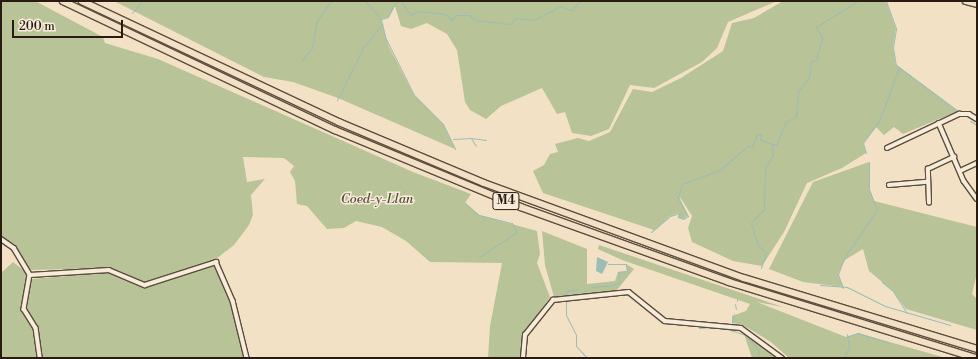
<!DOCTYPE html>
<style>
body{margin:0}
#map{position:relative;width:978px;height:359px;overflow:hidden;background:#f3e1c6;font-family:"Libre Bodoni",serif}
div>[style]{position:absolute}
.green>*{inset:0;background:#b8c397}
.water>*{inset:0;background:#9bbdb6}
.stream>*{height:1px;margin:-0.5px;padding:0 0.5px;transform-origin:0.5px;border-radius:0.5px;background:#9bbdb6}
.roads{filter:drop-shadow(1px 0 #5c4c3f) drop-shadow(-1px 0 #5c4c3f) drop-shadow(0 1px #5c4c3f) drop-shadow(0 -1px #5c4c3f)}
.minor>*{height:3.5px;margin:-1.75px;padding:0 1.75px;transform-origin:1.75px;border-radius:1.75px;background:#f7ecda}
.major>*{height:4.5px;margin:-2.25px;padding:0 2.25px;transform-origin:2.25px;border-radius:2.25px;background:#f3e1c6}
.highway>*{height:5.5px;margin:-2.75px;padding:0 2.75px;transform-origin:2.75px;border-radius:2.75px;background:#f3e1c6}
span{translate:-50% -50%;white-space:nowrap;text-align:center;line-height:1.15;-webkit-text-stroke:3px #f7ecda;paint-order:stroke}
.shield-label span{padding:1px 3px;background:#f7ecda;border:1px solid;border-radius:3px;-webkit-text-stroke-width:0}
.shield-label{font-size:12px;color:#291b12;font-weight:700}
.park-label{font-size:13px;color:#544d3a;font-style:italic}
.frame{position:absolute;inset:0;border:2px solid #291b12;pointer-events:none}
.scale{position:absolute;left:12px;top:20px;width:111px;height:18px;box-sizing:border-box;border:2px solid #291b12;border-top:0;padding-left:5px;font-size:12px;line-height:14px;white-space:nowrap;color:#291b12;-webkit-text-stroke:3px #f7ecda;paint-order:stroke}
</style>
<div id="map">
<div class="green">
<i style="clip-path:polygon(1px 1px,35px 1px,103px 37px,105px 43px,158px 59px,413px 172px,471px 194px,465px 203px,479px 215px,537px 231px,540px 254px,537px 263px,550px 297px,522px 338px,521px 358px,488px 358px,490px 326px,502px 263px,430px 262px,406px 241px,382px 227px,356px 221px,344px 228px,327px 229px,307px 206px,297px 204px,295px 181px,290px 172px,294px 166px,284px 158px,243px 157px,247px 182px,265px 179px,251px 195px,253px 215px,249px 225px,234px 245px,216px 259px,146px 284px,107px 268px,31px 270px,18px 250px,1px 237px)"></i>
<i style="clip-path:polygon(114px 1px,777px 1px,728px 22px,717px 48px,702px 62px,654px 88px,630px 85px,609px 129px,591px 136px,572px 133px,565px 112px,557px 114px,542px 88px,501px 106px,486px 119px,470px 110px,465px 102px,457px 50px,447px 34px,427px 23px,411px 29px,401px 26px,395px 6px,389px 17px,381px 19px,389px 47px,414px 95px,443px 124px,455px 149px,338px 98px,293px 82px,264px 77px)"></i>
<i style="clip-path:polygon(783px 1px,886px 1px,896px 29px,893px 47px,896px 65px,958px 111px,903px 134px,894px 127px,884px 135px,876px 127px,863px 143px,866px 153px,842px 168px,807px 183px,784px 232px,762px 266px,733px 261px,692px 242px,688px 228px,692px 216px,678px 194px,688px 216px,683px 219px,678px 217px,679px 213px,670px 216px,654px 230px,543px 193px,533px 171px,544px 165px,550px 154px,558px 152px,555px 144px,578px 138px,589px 141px,610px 132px,633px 89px,652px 92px,681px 78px,723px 51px,732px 23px,754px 18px)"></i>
<i style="clip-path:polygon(869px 162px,869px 189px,874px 201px,977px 227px,977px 273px,972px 294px,977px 299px,977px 330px,906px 309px,893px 291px,869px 271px,863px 249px,845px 260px,838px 274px,843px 287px,803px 282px,769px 269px,813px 182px)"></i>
<i style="clip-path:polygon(542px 231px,587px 249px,587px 284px,615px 281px,618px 272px,627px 271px,626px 264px,634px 269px,617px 290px,603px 296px,554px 297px,545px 265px)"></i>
<i style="clip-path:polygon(599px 245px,783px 307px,757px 302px,846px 337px,858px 333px,946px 358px,789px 358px,771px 342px,743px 325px,732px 323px,732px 316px,746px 311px,750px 304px,622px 260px,598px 249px)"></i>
<i style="clip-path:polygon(13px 262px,30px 275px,24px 309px,36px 328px,40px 358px,1px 358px,1px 273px)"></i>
<i style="clip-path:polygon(213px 265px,231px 300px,246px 358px,42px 358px,38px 328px,26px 309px,32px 279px,111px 272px,144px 287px)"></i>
<i style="clip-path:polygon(743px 331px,766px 346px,779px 358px,752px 358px)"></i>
</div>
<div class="water">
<i style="clip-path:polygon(597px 257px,608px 262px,602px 274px,596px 271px)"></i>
</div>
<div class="stream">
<i style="left:365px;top:1px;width:24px;rotate:48deg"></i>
<i style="left:396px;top:1px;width:18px;rotate:117deg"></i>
<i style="left:388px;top:17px;width:7px;rotate:164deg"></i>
<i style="left:381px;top:19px;width:18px;rotate:77deg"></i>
<i style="left:385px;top:37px;width:65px;rotate:63.4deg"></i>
<i style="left:414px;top:95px;width:41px;rotate:45deg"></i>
<i style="left:443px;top:124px;width:28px;rotate:64deg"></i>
<i style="left:401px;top:1px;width:17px;rotate:57deg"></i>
<i style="left:410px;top:15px;width:11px;rotate:-22deg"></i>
<i style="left:420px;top:11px;width:25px;rotate:7deg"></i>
<i style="left:445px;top:14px;width:9px;rotate:41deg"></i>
<i style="left:452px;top:20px;width:6px;rotate:-59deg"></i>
<i style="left:455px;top:15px;width:14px"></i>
<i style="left:469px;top:15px;width:9px;rotate:36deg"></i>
<i style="left:476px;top:20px;width:34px;rotate:7deg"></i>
<i style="left:510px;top:24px;width:8px;rotate:-45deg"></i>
<i style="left:516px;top:18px;width:18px;rotate:6deg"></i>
<i style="left:534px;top:20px;width:30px;rotate:-28deg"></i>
<i style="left:560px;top:6px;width:12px;rotate:20deg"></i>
<i style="left:571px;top:10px;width:13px;rotate:-42deg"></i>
<i style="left:886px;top:1px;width:30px;rotate:70deg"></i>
<i style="left:896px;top:29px;width:18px;rotate:99deg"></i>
<i style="left:893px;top:47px;width:18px;rotate:81deg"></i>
<i style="left:896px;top:65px;width:77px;rotate:36.6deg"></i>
<i style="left:132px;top:13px;width:16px;rotate:-50deg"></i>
<i style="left:302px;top:60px;width:16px;rotate:-50deg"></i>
<i style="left:312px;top:48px;width:27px;rotate:-80deg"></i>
<i style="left:317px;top:21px;width:24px;rotate:-55deg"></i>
<i style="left:337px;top:100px;width:58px;rotate:-63.4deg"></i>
<i style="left:363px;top:48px;width:28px;rotate:-51deg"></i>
<i style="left:970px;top:121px;width:8px;rotate:30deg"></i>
<i style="left:471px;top:138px;width:15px;rotate:8deg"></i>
<i style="left:453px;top:139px;width:18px;rotate:-3deg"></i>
<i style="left:471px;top:138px;width:9px;rotate:58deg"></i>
<i style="left:866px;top:153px;width:10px;rotate:-107deg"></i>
<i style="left:863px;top:143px;width:27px;rotate:-54deg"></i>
<i style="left:879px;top:121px;width:57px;rotate:-69.3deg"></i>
<i style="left:465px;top:203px;width:18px;rotate:41deg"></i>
<i style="left:479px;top:215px;width:34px;rotate:14deg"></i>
<i style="left:512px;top:223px;width:11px;rotate:63deg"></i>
<i style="left:651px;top:232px;width:25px;rotate:-40deg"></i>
<i style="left:670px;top:216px;width:10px;rotate:-17deg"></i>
<i style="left:680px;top:213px;width:4px;rotate:117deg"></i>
<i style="left:678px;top:217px;width:5px;rotate:22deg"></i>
<i style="left:683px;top:219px;width:6px;rotate:-31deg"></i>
<i style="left:688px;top:216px;width:21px;rotate:-119deg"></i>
<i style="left:678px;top:198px;width:15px;rotate:-74deg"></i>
<i style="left:682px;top:184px;width:40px;rotate:-20.2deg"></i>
<i style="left:720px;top:170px;width:37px;rotate:-41deg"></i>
<i style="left:748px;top:146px;width:4px;rotate:14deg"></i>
<i style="left:752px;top:147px;width:14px;rotate:-69deg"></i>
<i style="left:757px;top:134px;width:4px;rotate:14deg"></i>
<i style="left:761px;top:135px;width:5px;rotate:101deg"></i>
<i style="left:760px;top:140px;width:17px;rotate:17deg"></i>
<i style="left:776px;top:145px;width:25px;rotate:-67deg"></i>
<i style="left:786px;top:122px;width:12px;rotate:-31deg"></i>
<i style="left:796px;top:116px;width:25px;rotate:-85deg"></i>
<i style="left:798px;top:91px;width:17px;rotate:-50deg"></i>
<i style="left:809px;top:78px;width:16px;rotate:-83deg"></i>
<i style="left:811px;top:62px;width:5px;rotate:-22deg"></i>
<i style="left:816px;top:60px;width:24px;rotate:-75deg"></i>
<i style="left:822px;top:37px;width:12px;rotate:-121deg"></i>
<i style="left:816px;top:27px;width:49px;rotate:-31.8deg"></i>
<i style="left:479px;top:257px;width:44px;rotate:-33deg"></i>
<i style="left:761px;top:268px;width:16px;rotate:-72deg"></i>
<i style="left:766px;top:253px;width:11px;rotate:-135deg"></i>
<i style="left:758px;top:245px;width:23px;rotate:-108deg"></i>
<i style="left:751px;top:223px;width:19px;rotate:-47deg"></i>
<i style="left:764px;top:209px;width:41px;rotate:-88.6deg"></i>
<i style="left:765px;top:168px;width:15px;rotate:-58deg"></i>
<i style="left:773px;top:155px;width:11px;rotate:-95deg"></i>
<i style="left:882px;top:282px;width:14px;rotate:39deg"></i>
<i style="left:893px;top:291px;width:26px;rotate:58deg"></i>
<i style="left:820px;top:285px;width:27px;rotate:4deg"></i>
<i style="left:847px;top:287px;width:42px;rotate:26.6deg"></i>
<i style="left:885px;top:306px;width:68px;rotate:16.3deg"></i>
<i style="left:592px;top:287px;width:21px;rotate:-5deg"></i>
<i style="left:613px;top:285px;width:8px;rotate:-23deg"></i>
<i style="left:620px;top:282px;width:10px;rotate:-101deg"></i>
<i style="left:618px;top:272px;width:9px;rotate:-6deg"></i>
<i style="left:627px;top:271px;width:7px;rotate:-98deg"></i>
<i style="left:626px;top:264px;width:18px;rotate:180deg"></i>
<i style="left:843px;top:288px;width:15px;rotate:-110deg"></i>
<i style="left:838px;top:274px;width:19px;rotate:-69deg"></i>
<i style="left:845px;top:256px;width:56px;rotate:-55.2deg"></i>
<i style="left:877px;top:210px;width:22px;rotate:-111deg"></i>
<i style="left:869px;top:189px;width:27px;rotate:-90deg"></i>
<i style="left:566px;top:297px;width:6px;rotate:-90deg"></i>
<i style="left:566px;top:291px;width:13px;rotate:-9deg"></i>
<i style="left:566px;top:300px;width:15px;rotate:90deg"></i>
<i style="left:566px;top:315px;width:22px;rotate:63deg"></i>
<i style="left:576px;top:335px;width:11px;rotate:90deg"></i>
<i style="left:576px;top:346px;width:16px;rotate:47deg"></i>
<i style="left:737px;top:301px;width:2px;rotate:-90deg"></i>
<i style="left:735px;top:304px;width:5px;rotate:79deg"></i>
<i style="left:732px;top:323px;width:9px;rotate:-77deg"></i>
<i style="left:699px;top:328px;width:14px;rotate:-4deg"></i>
<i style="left:724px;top:328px;width:23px;rotate:18deg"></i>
<i style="left:746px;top:335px;width:18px;rotate:49deg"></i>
<i style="left:758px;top:349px;width:9px;rotate:84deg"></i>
<i style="left:846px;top:337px;width:13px;rotate:-18deg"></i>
<i style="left:858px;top:333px;width:32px;rotate:18deg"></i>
<i style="left:844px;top:358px;width:12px;rotate:-66deg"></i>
<i style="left:849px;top:347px;width:13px;rotate:-99deg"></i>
</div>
<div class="roads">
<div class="minor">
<i style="left:939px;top:123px;width:63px;rotate:66.7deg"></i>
<i style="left:964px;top:181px;width:22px;rotate:54deg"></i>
<i style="left:887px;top:148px;width:80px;rotate:-25.3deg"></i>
<i style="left:959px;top:114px;width:10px"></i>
<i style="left:969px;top:114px;width:9px;rotate:32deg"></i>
<i style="left:960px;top:171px;width:19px;rotate:-25deg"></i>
<i style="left:889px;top:185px;width:38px;rotate:-5deg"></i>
<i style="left:929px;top:203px;width:34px;rotate:-92deg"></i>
<i style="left:928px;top:169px;width:29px;rotate:-25deg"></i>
<i style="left:1px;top:239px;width:16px;rotate:35deg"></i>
<i style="left:14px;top:248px;width:31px;rotate:59deg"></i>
<i style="left:30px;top:275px;width:35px;rotate:100deg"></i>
<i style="left:24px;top:309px;width:22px;rotate:58deg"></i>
<i style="left:36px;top:328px;width:30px;rotate:82deg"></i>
<i style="left:30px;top:275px;width:79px;rotate:-3.6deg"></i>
<i style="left:109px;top:270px;width:39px;rotate:23deg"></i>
<i style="left:145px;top:285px;width:75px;rotate:-17.9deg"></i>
<i style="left:216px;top:262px;width:43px;rotate:66.4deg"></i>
<i style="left:233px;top:301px;width:59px;rotate:76.2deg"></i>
<i style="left:523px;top:358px;width:23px;rotate:-85deg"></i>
<i style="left:525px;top:335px;width:45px;rotate:-51.3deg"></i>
<i style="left:553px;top:300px;width:76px;rotate:-6deg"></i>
<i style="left:629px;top:292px;width:46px;rotate:38.9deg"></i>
<i style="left:665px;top:321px;width:76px;rotate:5.3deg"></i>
<i style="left:741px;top:328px;width:51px;rotate:36.2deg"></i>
</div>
<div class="major">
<i style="left:965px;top:1px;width:12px;rotate:14deg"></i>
</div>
<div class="highway">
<i style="left:63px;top:1px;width:301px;rotate:25.4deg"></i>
<i style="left:335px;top:130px;width:201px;rotate:22.5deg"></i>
<i style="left:521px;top:207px;width:221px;rotate:19.8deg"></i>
<i style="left:729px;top:282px;width:258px;rotate:17.1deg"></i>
<i style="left:82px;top:1px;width:284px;rotate:25.2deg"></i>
<i style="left:339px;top:122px;width:157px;rotate:22.8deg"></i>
<i style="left:484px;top:183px;width:277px;rotate:20.1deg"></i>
<i style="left:744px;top:278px;width:244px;rotate:16.9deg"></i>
</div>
</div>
<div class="shield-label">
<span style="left:506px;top:201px">M4</span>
</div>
<div class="park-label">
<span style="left:377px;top:199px">Coed-y-Llan</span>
</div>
<div class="frame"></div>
<div class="scale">200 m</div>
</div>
